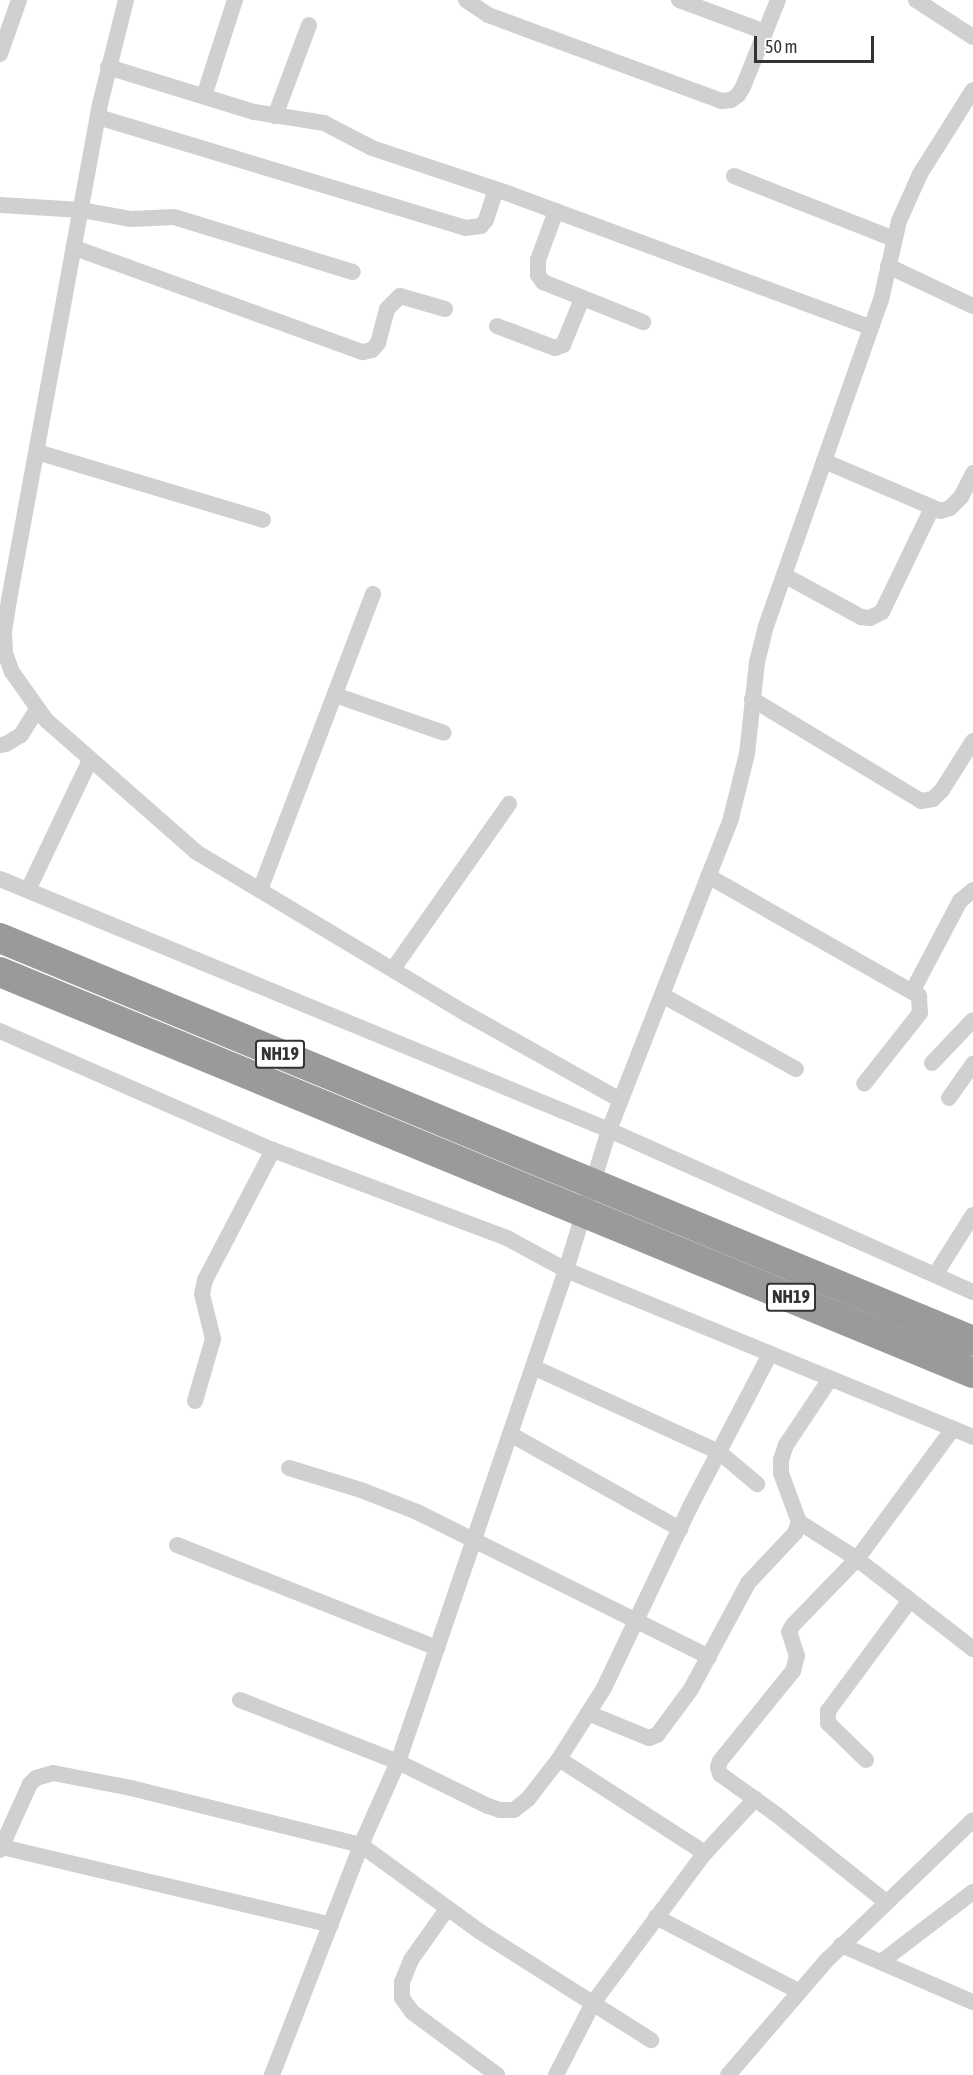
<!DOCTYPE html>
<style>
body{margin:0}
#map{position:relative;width:973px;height:2075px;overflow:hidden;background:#fff;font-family:"Asap Condensed",sans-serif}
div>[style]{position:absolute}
.street>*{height:16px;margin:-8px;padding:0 8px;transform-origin:8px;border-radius:8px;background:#d0d0d0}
.highway>*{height:30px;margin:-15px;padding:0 15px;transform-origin:15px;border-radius:15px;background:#9a9a9a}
span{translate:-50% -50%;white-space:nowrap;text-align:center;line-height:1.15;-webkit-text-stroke:6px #fff;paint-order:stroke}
.shield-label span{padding:2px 4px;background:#fff;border:2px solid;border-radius:4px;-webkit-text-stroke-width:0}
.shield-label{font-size:18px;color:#333;font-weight:700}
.scale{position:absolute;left:754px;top:36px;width:120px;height:27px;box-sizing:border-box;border:3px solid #333;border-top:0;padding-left:8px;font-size:18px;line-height:21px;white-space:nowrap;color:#333;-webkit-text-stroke:4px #fff;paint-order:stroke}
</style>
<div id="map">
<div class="street">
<i style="left:126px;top:0;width:107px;rotate:104deg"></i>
<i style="left:100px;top:104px;width:504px;rotate:100.4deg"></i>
<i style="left:9px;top:600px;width:32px;rotate:99deg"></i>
<i style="left:4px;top:632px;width:21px;rotate:87deg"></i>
<i style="left:5px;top:653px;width:20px;rotate:70deg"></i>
<i style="left:12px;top:672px;width:59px;rotate:54.7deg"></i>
<i style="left:46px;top:720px;width:200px;rotate:41.3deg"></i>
<i style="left:196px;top:852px;width:316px;rotate:30.9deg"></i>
<i style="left:467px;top:1014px;width:176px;rotate:29.3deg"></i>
<i style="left:466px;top:0;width:27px;rotate:34deg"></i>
<i style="left:488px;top:15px;width:249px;rotate:20.2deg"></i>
<i style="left:722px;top:101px;width:9px;rotate:-6deg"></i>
<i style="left:731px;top:100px;width:9px;rotate:-36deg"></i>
<i style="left:738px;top:95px;width:9px;rotate:-58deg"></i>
<i style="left:743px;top:87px;width:94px;rotate:-68.1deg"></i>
<i style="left:679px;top:0;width:92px;rotate:20.4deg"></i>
<i style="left:916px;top:0;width:68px;rotate:33deg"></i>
<i style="left:0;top:54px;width:57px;rotate:-70.6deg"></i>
<i style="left:108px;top:67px;width:153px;rotate:17.1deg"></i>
<i style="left:254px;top:112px;width:71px;rotate:8.9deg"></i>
<i style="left:324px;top:123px;width:54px;rotate:27.5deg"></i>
<i style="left:372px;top:148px;width:142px;rotate:18.4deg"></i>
<i style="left:507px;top:193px;width:388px;rotate:20.3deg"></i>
<i style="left:204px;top:96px;width:101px;rotate:-72.1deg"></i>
<i style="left:275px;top:116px;width:97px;rotate:-69.5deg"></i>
<i style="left:98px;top:117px;width:383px;rotate:16.8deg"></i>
<i style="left:465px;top:228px;width:16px;rotate:-7deg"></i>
<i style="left:481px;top:226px;width:8px;rotate:-50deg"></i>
<i style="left:486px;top:220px;width:32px;rotate:-72deg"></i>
<i style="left:734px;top:176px;width:172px;rotate:21.5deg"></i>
<i style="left:0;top:205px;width:82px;rotate:3.5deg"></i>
<i style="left:82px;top:210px;width:50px;rotate:10.4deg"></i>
<i style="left:131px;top:219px;width:43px;rotate:-2.7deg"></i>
<i style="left:174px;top:217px;width:187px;rotate:17.1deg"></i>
<i style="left:556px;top:211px;width:52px;rotate:110.2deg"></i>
<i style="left:538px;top:260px;width:15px;rotate:90deg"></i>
<i style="left:538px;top:275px;width:9px;rotate:54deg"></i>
<i style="left:543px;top:282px;width:108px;rotate:21.8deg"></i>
<i style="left:75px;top:248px;width:306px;rotate:19.9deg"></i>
<i style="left:363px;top:352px;width:9px;rotate:-13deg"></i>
<i style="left:372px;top:350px;width:9px;rotate:-49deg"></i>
<i style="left:378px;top:343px;width:35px;rotate:-75deg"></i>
<i style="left:387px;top:309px;width:18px;rotate:-45deg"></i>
<i style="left:400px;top:296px;width:47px;rotate:16.1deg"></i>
<i style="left:888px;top:266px;width:94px;rotate:25.2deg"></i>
<i style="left:497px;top:326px;width:62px;rotate:20.8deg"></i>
<i style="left:555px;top:348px;width:9px;rotate:-21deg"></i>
<i style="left:563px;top:345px;width:50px;rotate:-67.6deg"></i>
<i style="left:37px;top:452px;width:236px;rotate:16.7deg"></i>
<i style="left:824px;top:461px;width:127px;rotate:23.1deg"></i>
<i style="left:941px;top:511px;width:9px;rotate:-18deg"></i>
<i style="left:950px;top:508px;width:16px;rotate:-45deg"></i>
<i style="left:961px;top:497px;width:27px;rotate:-63deg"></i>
<i style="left:784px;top:575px;width:88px;rotate:28.6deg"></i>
<i style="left:861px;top:617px;width:9px;rotate:6deg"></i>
<i style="left:870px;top:618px;width:13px;rotate:-27deg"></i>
<i style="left:882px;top:612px;width:115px;rotate:-64.3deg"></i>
<i style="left:335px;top:695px;width:115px;rotate:19.2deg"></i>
<i style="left:752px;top:699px;width:197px;rotate:31.1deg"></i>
<i style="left:921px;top:801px;width:12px;rotate:-9deg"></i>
<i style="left:933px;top:799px;width:13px;rotate:-45deg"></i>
<i style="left:942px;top:790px;width:58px;rotate:-57.7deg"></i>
<i style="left:0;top:745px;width:6px;rotate:-9deg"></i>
<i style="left:6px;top:744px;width:17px;rotate:-31deg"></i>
<i style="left:21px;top:735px;width:31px;rotate:-58deg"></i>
<i style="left:708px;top:876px;width:243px;rotate:29.6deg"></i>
<i style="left:919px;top:996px;width:17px;rotate:87deg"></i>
<i style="left:920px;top:1013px;width:90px;rotate:128.3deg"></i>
<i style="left:0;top:879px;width:659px;rotate:22.4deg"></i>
<i style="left:609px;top:1130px;width:398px;rotate:24deg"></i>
<i style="left:28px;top:890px;width:144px;rotate:-64.5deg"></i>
<i style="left:260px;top:890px;width:317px;rotate:-69.1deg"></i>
<i style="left:393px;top:969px;width:202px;rotate:-54.9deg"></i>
<i style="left:913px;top:990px;width:101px;rotate:-62.2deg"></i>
<i style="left:960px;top:901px;width:17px;rotate:-40deg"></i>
<i style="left:662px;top:995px;width:153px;rotate:28.9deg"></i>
<i style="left:0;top:1031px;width:298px;rotate:23.6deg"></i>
<i style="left:273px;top:1150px;width:250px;rotate:20.6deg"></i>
<i style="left:507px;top:1238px;width:67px;rotate:28.5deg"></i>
<i style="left:566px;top:1270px;width:440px;rotate:22.3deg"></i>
<i style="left:932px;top:1063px;width:59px;rotate:-46.4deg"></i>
<i style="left:949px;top:1098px;width:42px;rotate:-54.8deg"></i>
<i style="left:935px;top:1275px;width:71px;rotate:-57.7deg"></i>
<i style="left:533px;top:1367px;width:205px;rotate:24.6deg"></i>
<i style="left:719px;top:1452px;width:50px;rotate:40.1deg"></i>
<i style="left:195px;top:1401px;width:65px;rotate:-73.8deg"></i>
<i style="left:213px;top:1339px;width:46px;rotate:-103.7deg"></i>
<i style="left:202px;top:1294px;width:14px;rotate:-78deg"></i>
<i style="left:205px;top:1280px;width:147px;rotate:-62.4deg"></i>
<i style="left:510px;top:1434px;width:195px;rotate:29.2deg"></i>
<i style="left:289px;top:1468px;width:75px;rotate:17deg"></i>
<i style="left:361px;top:1490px;width:60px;rotate:21.4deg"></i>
<i style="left:417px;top:1512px;width:326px;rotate:26.4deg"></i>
<i style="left:799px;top:1522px;width:69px;rotate:32.5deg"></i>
<i style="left:857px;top:1559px;width:147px;rotate:37.8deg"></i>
<i style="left:177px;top:1545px;width:280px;rotate:21.6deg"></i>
<i style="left:240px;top:1700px;width:170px;rotate:21.4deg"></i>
<i style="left:398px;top:1762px;width:100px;rotate:26.1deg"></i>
<i style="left:488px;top:1806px;width:13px;rotate:18deg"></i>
<i style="left:500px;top:1810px;width:14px"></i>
<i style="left:514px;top:1810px;width:18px;rotate:-38deg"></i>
<i style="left:528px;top:1799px;width:51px;rotate:-52.2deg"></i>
<i style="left:559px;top:1759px;width:84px;rotate:-57.6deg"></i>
<i style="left:604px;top:1688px;width:200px;rotate:-64.6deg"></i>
<i style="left:690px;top:1507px;width:173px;rotate:-62.4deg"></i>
<i style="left:588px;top:1713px;width:66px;rotate:22.3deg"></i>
<i style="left:649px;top:1738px;width:9px;rotate:-21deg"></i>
<i style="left:657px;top:1735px;width:10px;rotate:-53deg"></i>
<i style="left:663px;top:1727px;width:47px;rotate:-53.6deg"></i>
<i style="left:691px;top:1689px;width:120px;rotate:-61.7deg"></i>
<i style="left:748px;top:1583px;width:69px;rotate:-46.8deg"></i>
<i style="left:795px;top:1533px;width:12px;rotate:-70deg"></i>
<i style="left:799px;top:1522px;width:52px;rotate:-110.2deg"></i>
<i style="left:781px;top:1473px;width:13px;rotate:-90deg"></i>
<i style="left:781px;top:1460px;width:16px;rotate:-72deg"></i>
<i style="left:786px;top:1445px;width:79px;rotate:-56.3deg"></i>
<i style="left:559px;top:1759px;width:174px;rotate:32.8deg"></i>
<i style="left:866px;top:1760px;width:53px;rotate:-135.8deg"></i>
<i style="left:828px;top:1723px;width:12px;rotate:-90deg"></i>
<i style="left:828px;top:1711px;width:138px;rotate:-53.5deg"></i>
<i style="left:2px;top:1847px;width:338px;rotate:13.3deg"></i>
<i style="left:0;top:1850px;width:72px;rotate:-65.6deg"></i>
<i style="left:30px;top:1784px;width:8px;rotate:-45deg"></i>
<i style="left:36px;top:1778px;width:18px;rotate:-16deg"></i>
<i style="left:53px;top:1773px;width:79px;rotate:10.9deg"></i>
<i style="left:131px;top:1788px;width:237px;rotate:13.9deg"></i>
<i style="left:361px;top:1845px;width:146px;rotate:36.1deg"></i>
<i style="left:479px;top:1931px;width:204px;rotate:32.4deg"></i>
<i style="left:886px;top:1902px;width:139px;rotate:-141.4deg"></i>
<i style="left:777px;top:1815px;width:70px;rotate:-144.3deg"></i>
<i style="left:720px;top:1774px;width:7px;rotate:-106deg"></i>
<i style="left:718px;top:1767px;width:6px;rotate:-72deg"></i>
<i style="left:720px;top:1761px;width:116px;rotate:-51deg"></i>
<i style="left:793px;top:1671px;width:16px;rotate:-75deg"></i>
<i style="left:797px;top:1656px;width:25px;rotate:-108deg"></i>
<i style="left:789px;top:1632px;width:8px;rotate:-60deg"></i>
<i style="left:793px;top:1625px;width:92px;rotate:-45.9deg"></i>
<i style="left:857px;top:1559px;width:162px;rotate:-53.6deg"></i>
<i style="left:447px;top:1909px;width:62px;rotate:125.2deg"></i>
<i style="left:411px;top:1960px;width:24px;rotate:112deg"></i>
<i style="left:402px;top:1982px;width:16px;rotate:90deg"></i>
<i style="left:402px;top:1998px;width:17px;rotate:54deg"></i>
<i style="left:412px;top:2012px;width:106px;rotate:36.5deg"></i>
<i style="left:656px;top:1917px;width:160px;rotate:27.5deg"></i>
<i style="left:841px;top:1945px;width:144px;rotate:23.4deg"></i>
<i style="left:881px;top:1962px;width:116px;rotate:-37.3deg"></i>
<i style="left:272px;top:2075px;width:247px;rotate:-68.8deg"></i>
<i style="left:361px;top:1845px;width:91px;rotate:-66deg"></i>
<i style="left:398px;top:1762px;width:520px;rotate:-71.15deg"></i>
<i style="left:566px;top:1270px;width:146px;rotate:-72.9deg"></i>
<i style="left:609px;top:1130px;width:335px;rotate:-68.6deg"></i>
<i style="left:731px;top:818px;width:66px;rotate:-76deg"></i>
<i style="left:747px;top:754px;width:93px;rotate:-83.8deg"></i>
<i style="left:757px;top:662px;width:37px;rotate:-76deg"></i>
<i style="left:766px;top:626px;width:346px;rotate:-70.6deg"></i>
<i style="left:881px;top:300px;width:81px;rotate:-77.2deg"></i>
<i style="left:899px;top:221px;width:51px;rotate:-65.9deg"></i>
<i style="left:920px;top:174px;width:99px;rotate:-57.8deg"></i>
<i style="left:556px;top:2075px;width:81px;rotate:-62.8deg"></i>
<i style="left:593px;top:2003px;width:187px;rotate:-53.3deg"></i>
<i style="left:705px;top:1853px;width:74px;rotate:-47.2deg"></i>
<i style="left:728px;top:2075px;width:152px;rotate:-49.3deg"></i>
<i style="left:827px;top:1960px;width:202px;rotate:-43.8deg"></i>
</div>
<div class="highway">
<i style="left:0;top:938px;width:1053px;rotate:22.5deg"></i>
<i style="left:0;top:972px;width:1052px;rotate:22.4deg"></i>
</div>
<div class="shield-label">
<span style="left:280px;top:1054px">NH19</span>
<span style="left:791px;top:1297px">NH19</span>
</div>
<div class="scale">50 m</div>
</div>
